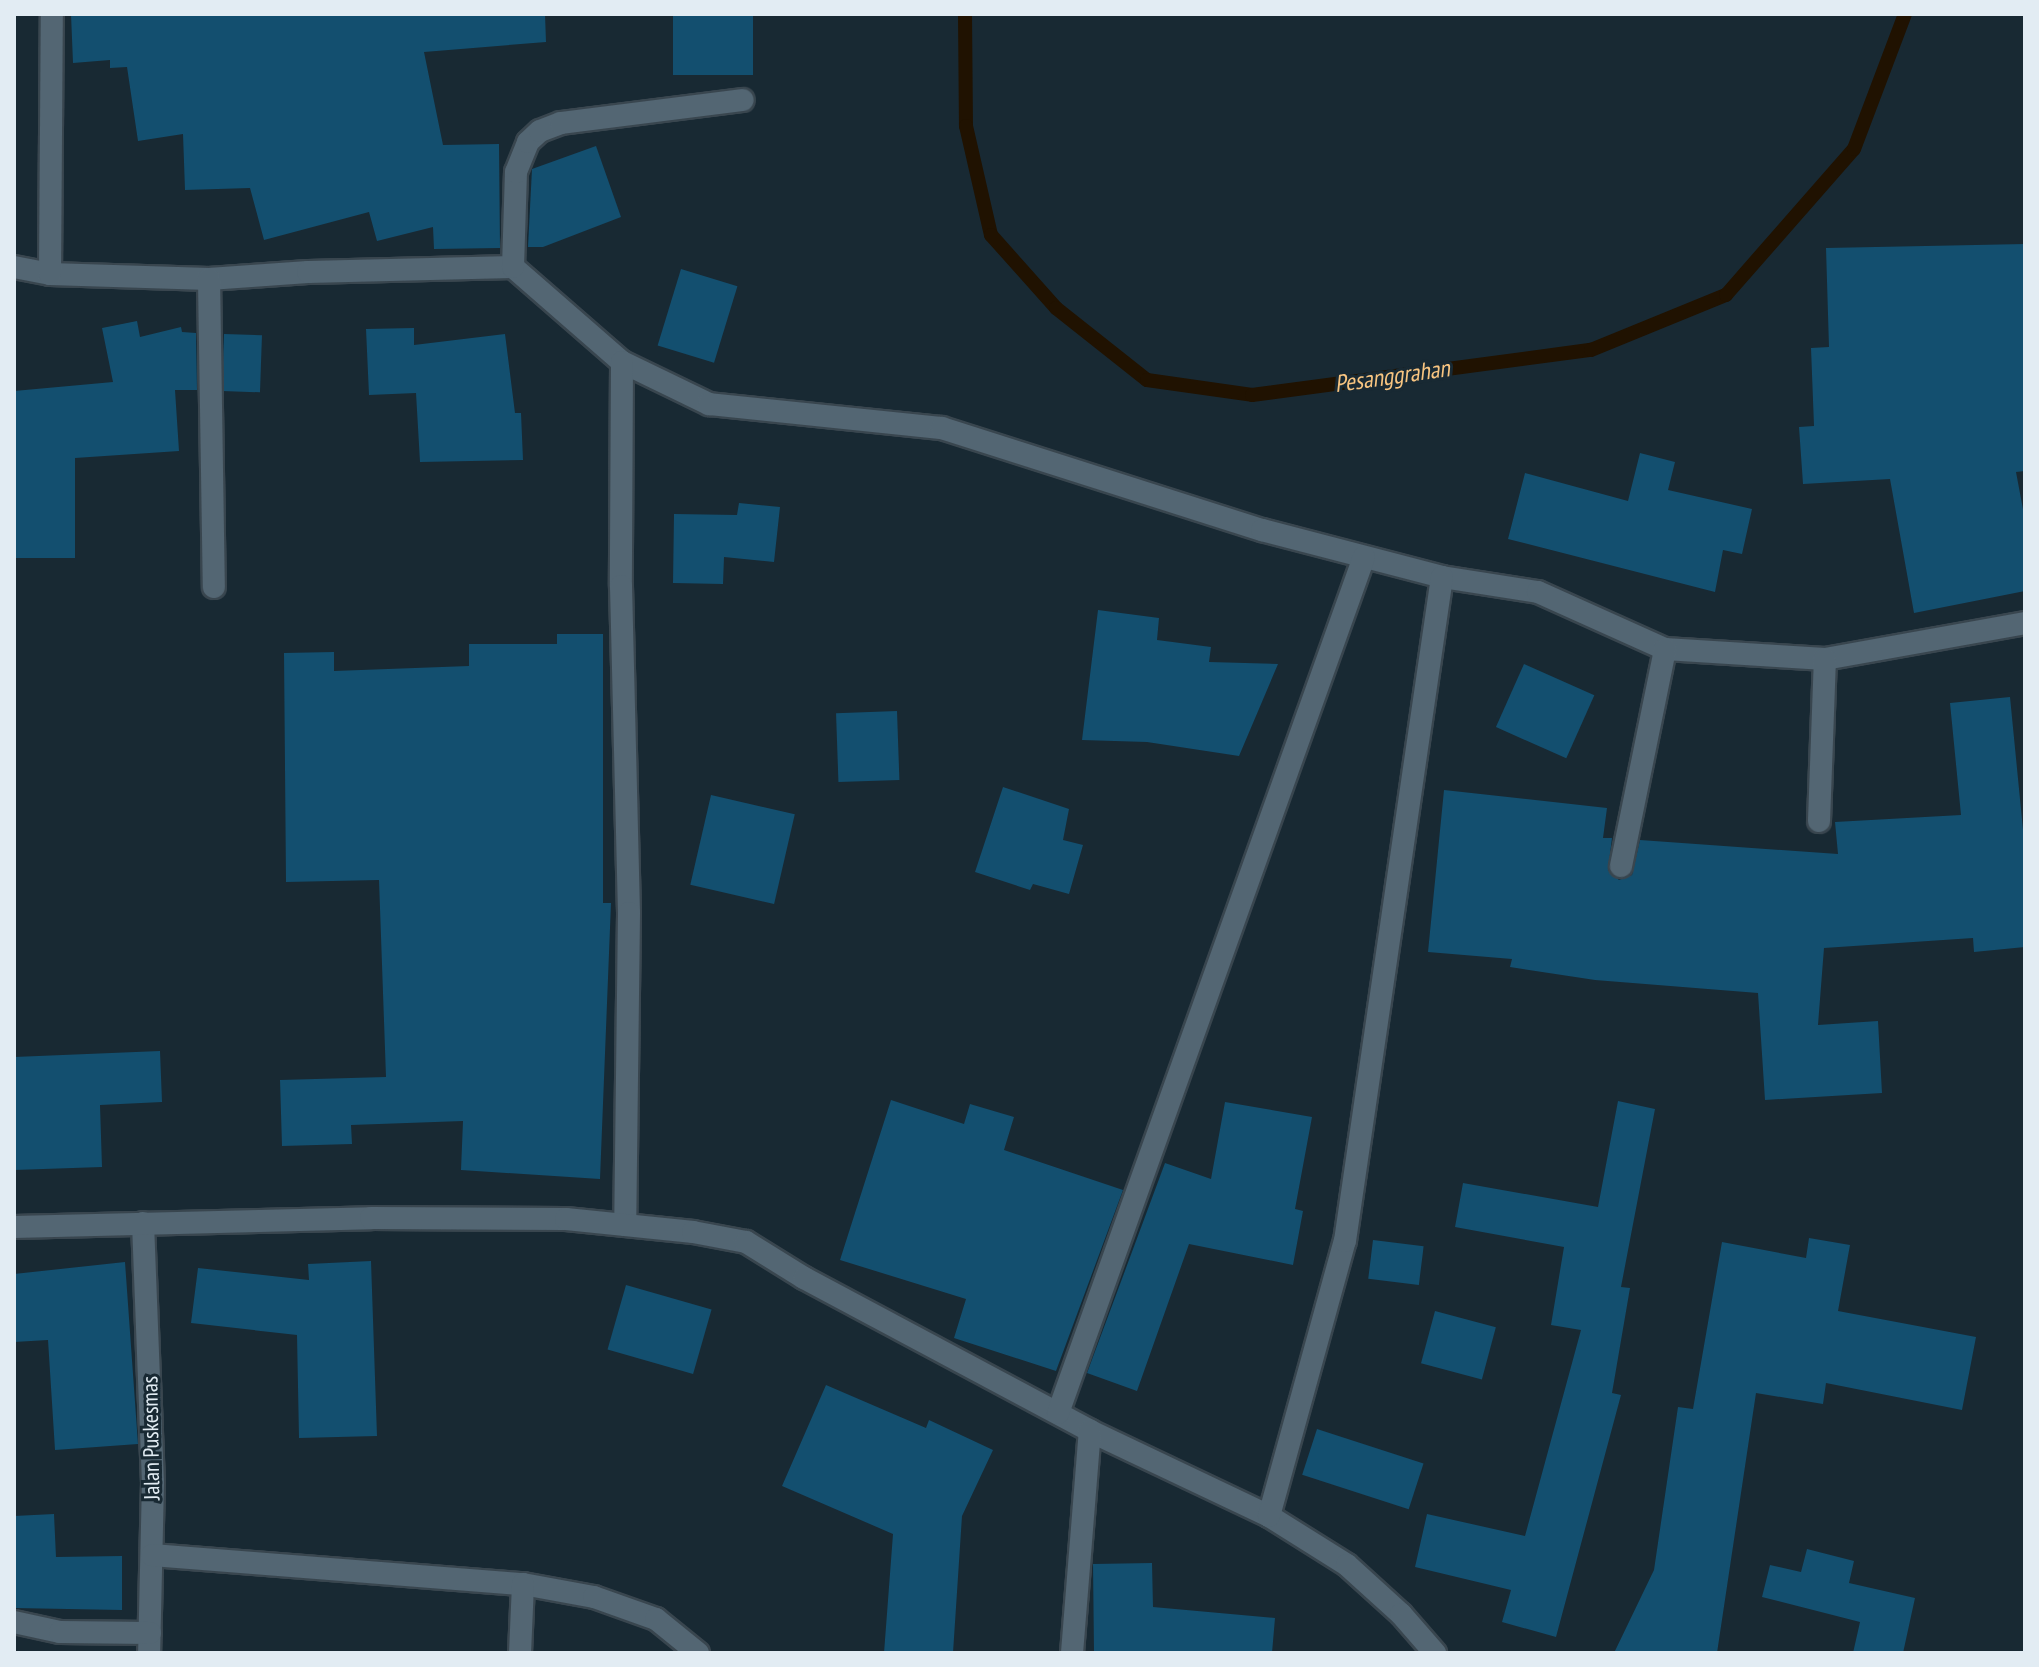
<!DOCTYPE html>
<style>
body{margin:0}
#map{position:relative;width:2039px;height:1667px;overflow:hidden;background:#182933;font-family:"PT Sans Narrow",sans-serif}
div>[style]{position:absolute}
.stream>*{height:14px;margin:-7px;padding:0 7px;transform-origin:7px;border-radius:7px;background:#201201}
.building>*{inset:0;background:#134f6f;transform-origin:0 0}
.roads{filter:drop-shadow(2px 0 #39464f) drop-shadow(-2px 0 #39464f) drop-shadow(0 2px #39464f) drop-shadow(0 -2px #39464f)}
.minor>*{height:22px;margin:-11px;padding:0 11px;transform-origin:11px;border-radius:11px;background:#536673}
span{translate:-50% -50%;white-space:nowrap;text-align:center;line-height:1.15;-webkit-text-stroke:6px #182933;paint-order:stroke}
.street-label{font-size:22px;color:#e2ecf3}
.water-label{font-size:24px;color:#f8c581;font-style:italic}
.frame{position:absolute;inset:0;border:16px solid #e2ecf3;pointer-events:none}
</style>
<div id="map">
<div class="stream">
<i style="left:965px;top:14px;width:112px;rotate:89.5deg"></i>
<i style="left:966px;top:126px;width:112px;rotate:77.1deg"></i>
<i style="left:991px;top:235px;width:98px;rotate:48.3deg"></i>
<i style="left:1056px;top:308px;width:116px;rotate:38.4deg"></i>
<i style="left:1147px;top:380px;width:106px;rotate:8.1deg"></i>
<i style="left:1252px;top:395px;width:342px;rotate:-7.6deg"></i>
<i style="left:1591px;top:350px;width:146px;rotate:-22.2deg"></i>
<i style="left:1726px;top:295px;width:194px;rotate:-48.8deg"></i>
<i style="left:1854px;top:149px;width:144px;rotate:-69.3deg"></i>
</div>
<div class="building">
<i style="clip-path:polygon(71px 14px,545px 14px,546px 42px,424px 52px,443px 145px,499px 144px,500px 248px,434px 249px,433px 227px,377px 241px,369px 212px,264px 240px,250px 188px,185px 190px,183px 134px,138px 141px,127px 67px,110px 68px,110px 60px,73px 63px)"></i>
<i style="left:673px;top:14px;width:80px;height:61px"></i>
<i style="clip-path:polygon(596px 146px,621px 217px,543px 247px,528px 247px,532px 169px)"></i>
<i style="clip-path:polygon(2025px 244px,2025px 471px,2016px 472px,2025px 520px,2025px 591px,1914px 613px,1890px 479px,1803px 484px,1799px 427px,1814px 426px,1811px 348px,1829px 347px,1826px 248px)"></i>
<i style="left:681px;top:269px;width:59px;height:80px;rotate:17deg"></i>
<i style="clip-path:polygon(137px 321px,140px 337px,181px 327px,182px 332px,196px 333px,197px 390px,175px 390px,179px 451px,75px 458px,75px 558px,14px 558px,14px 391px,113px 382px,102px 328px)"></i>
<i style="clip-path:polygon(414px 328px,414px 345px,505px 334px,515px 413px,521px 413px,523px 460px,420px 462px,416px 393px,369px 395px,366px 329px)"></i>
<i style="left:224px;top:334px;width:38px;height:57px;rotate:2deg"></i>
<i style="clip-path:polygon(1640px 453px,1675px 462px,1668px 490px,1752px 509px,1742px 554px,1723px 550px,1715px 592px,1508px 539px,1525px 473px,1628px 501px)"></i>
<i style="clip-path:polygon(739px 503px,780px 507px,774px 562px,724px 557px,723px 584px,673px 583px,674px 514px,737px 515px)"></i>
<i style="clip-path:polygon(1098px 610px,1159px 618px,1157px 640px,1211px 647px,1209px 662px,1278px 664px,1239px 756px,1147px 742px,1082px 740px)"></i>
<i style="clip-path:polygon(557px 634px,603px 634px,603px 903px,611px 903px,600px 1179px,461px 1170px,463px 1121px,351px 1125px,352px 1144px,282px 1146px,280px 1080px,386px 1077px,379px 880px,286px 882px,284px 653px,334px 652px,334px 671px,469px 666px,469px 644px,557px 644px)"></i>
<i style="left:1524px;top:664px;width:77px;height:69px;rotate:24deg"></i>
<i style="clip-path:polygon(2010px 697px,2025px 850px,2025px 947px,1974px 952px,1973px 938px,1824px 948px,1818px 1025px,1878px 1021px,1882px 1093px,1765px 1100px,1758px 993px,1595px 980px,1510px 967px,1512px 959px,1428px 952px,1444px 790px,1607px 808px,1603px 838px,1612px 838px,1608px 870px,1619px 880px,1632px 875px,1640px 840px,1838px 854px,1835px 822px,1961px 815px,1950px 703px)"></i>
<i style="left:897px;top:711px;width:69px;height:61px;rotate:88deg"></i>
<i style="clip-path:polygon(1003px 787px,1069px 809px,1063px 840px,1083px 845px,1069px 894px,1033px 884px,1030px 890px,975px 872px)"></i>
<i style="left:711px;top:795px;width:86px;height:92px;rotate:13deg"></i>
<i style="clip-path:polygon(160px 1051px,162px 1102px,100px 1105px,102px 1167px,14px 1170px,14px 1057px)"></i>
<i style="clip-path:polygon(891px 1100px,964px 1124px,970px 1104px,1014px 1117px,1004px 1150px,1123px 1190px,1056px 1371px,954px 1338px,966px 1299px,840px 1260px)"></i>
<i style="clip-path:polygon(1618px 1101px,1655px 1109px,1621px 1287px,1630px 1288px,1612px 1393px,1621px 1395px,1556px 1637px,1502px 1622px,1511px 1590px,1415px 1567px,1427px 1514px,1525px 1536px,1581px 1330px,1551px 1325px,1564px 1247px,1455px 1227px,1463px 1183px,1598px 1207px)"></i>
<i style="clip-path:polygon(1225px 1102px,1312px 1117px,1295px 1209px,1303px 1211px,1293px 1265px,1189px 1244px,1137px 1391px,1087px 1373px,1165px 1163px,1211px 1179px)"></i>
<i style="clip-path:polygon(1809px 1238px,1850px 1245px,1838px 1311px,1976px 1337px,1962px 1410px,1826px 1383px,1823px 1404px,1756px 1393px,1717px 1653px,1614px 1653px,1654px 1570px,1678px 1407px,1693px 1409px,1722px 1242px,1806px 1258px)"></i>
<i style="left:1373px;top:1240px;width:51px;height:39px;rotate:7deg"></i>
<i style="clip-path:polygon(371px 1261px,377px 1436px,299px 1438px,297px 1335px,191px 1323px,198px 1268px,309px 1280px,308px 1264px)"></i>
<i style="clip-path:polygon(125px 1262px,138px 1444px,55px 1450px,48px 1340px,14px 1342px,14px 1274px)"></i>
<i style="left:626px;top:1285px;width:89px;height:67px;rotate:16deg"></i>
<i style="left:1435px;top:1311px;width:63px;height:54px;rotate:15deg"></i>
<i style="clip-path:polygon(826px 1385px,926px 1428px,929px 1420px,993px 1450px,962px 1516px,953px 1653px,884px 1653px,893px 1534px,782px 1486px)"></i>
<i style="left:1317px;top:1429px;width:112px;height:48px;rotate:18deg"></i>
<i style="clip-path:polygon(54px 1514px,56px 1557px,122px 1556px,122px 1610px,14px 1608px,14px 1516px)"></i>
<i style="clip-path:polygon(1807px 1549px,1854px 1561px,1849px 1583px,1915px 1598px,1903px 1653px,1853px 1653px,1860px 1622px,1762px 1597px,1770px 1565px,1801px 1572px)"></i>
<i style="clip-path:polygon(1152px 1563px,1153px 1607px,1275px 1618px,1272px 1653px,1094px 1653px,1093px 1564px)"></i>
</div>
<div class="roads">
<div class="minor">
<i style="left:14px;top:267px;width:37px;rotate:11deg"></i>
<i style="left:50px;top:274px;width:159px;rotate:1.8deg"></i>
<i style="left:209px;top:279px;width:99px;rotate:-4deg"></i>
<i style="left:308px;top:272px;width:205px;rotate:-1.4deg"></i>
<i style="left:513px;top:267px;width:145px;rotate:41.1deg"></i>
<i style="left:622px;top:362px;width:97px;rotate:25.8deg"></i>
<i style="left:709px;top:404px;width:234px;rotate:5.9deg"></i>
<i style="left:942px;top:428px;width:336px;rotate:17.7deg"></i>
<i style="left:1262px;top:530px;width:186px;rotate:14.6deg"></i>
<i style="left:1442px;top:577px;width:97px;rotate:8.9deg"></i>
<i style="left:1538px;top:592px;width:139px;rotate:24.2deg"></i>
<i style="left:1665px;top:649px;width:160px;rotate:3.6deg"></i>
<i style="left:1825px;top:659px;width:203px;rotate:-10.2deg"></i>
<i style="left:513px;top:267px;width:95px;rotate:-88.2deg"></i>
<i style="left:516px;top:172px;width:32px;rotate:-68deg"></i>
<i style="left:528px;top:142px;width:16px;rotate:-43deg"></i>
<i style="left:540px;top:131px;width:22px;rotate:-21deg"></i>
<i style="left:561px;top:123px;width:183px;rotate:-7.2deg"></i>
<i style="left:50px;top:274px;width:260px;rotate:-89.6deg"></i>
<i style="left:209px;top:279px;width:308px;rotate:89.1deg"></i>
<i style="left:622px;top:362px;width:224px;rotate:90.3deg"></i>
<i style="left:621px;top:586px;width:327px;rotate:88.6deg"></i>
<i style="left:629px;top:913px;width:312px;rotate:90.7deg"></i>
<i style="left:1819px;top:821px;width:162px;rotate:-87.9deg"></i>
<i style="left:1621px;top:866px;width:221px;rotate:-78.5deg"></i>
<i style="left:143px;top:1223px;width:259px;rotate:87.8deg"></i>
<i style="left:153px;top:1482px;width:171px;rotate:91.3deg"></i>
<i style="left:14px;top:1227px;width:357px;rotate:-1.4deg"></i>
<i style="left:371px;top:1218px;width:195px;rotate:0.3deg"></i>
<i style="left:566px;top:1219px;width:128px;rotate:5.8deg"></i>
<i style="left:693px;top:1232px;width:54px;rotate:10.7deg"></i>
<i style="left:746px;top:1242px;width:68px;rotate:31.8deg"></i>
<i style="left:804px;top:1278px;width:324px;rotate:28.1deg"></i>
<i style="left:1090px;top:1431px;width:198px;rotate:25.4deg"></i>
<i style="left:1269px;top:1516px;width:92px;rotate:32.1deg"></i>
<i style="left:1347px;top:1565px;width:73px;rotate:42.2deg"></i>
<i style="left:1401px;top:1614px;width:52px;rotate:48.9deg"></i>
<i style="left:1058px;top:1413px;width:909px;rotate:-70.33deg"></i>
<i style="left:1269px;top:1516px;width:285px;rotate:-74.6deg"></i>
<i style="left:1345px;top:1241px;width:671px;rotate:-81.69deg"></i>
<i style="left:152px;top:1555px;width:372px;rotate:4.5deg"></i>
<i style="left:523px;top:1584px;width:72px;rotate:10.4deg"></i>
<i style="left:594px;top:1597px;width:66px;rotate:19.5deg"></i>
<i style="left:656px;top:1619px;width:54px;rotate:39deg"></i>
<i style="left:14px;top:1622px;width:47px;rotate:12.3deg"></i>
<i style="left:60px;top:1632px;width:90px;rotate:0.6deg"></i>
<i style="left:520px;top:1653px;width:69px;rotate:-87.5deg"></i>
<i style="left:1072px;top:1653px;width:223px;rotate:-85.4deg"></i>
</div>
</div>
<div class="street-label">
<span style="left:151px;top:1438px;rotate:-91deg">Jalan Puskesmas</span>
</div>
<div class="water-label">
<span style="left:1392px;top:376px;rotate:-8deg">Pesanggrahan</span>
</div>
<div class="frame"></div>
</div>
